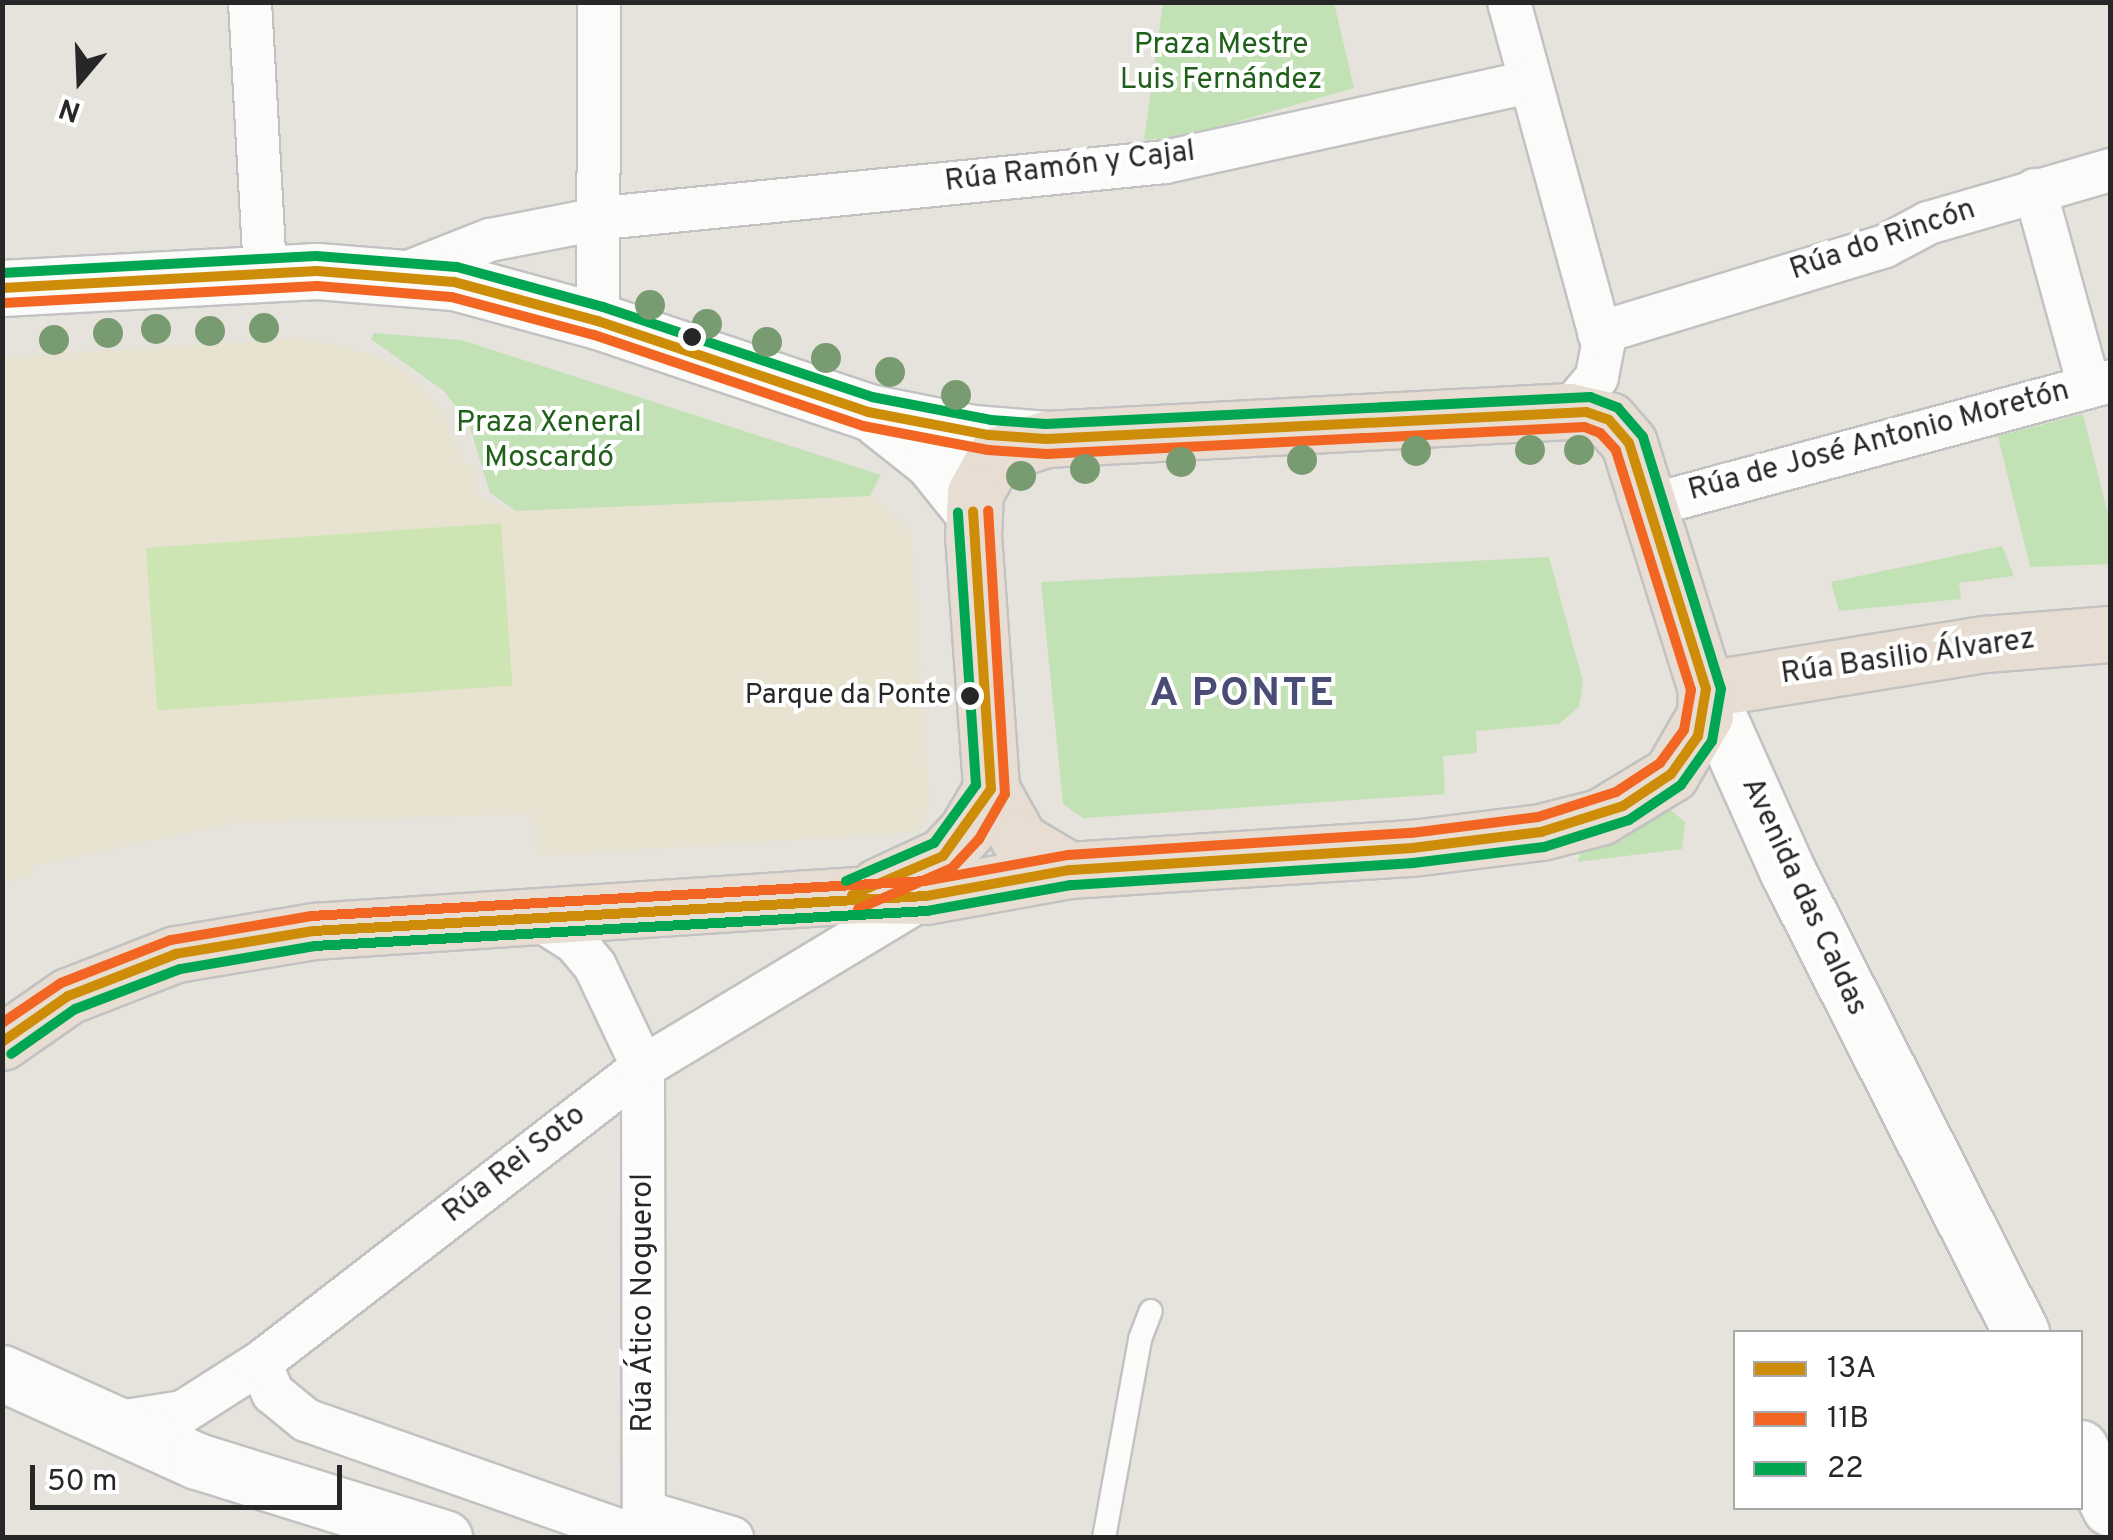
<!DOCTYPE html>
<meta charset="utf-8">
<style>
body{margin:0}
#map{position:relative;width:2113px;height:1540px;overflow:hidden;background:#e5e3dc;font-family:Overpass,sans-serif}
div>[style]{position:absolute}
.education>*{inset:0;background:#e8e3d0}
.green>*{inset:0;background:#c2e1b5}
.pitch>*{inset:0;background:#cde5b2;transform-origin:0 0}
.roads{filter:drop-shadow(2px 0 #c2c2c2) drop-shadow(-2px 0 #c2c2c2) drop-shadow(0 2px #c2c2c2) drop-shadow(0 -2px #c2c2c2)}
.lane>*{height:22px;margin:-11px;padding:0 11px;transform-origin:11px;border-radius:11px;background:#fbfbfa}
.street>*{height:42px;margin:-21px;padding:0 21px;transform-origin:21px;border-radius:21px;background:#fbfbfa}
.secondary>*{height:55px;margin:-27.5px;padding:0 27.5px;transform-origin:27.5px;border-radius:27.5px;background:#fbfbfa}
.highway>*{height:55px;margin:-27.5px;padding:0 27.5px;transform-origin:27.5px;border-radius:27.5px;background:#e7ddd2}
.bus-1>*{height:10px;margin:-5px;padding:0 5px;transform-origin:5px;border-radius:5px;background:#cd8d08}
.bus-2>*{height:10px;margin:-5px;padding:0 5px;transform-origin:5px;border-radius:5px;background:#f26522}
.bus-3>*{height:10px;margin:-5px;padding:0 5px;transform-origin:5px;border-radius:5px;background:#00a651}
.trees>*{width:30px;height:30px;margin:-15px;border-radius:50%;background:#799b71}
.dots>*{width:28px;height:28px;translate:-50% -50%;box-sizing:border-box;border:5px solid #fff;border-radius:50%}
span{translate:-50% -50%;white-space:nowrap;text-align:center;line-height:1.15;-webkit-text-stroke:8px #fff;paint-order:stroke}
.bus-label{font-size:28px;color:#272727}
.right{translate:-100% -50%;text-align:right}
.park-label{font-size:30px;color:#21601a}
.street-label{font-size:30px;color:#272727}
.district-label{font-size:40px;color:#494c75;font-weight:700;letter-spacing:2.5px}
.frame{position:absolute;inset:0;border:5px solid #272727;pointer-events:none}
.legend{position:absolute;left:1733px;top:1330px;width:350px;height:180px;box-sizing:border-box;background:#fff;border:2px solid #a9a9a9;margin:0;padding:12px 18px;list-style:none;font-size:30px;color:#272727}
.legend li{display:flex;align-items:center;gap:20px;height:50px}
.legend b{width:50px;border:2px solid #a9a9a9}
.north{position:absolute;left:30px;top:30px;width:100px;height:100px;-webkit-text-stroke:8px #fff;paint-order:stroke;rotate:199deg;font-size:28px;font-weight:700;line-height:40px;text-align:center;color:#272727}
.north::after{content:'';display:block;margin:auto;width:35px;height:45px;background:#272727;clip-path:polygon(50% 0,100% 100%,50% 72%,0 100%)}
.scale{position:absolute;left:30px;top:1465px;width:312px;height:45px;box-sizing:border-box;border:5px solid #272727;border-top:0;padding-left:12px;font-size:30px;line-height:35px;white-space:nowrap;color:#272727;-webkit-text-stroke:8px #fff;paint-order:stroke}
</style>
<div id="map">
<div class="education">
<i style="clip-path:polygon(306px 338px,379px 356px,413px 380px,444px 415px,464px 464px,473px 464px,477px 496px,516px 511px,870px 496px,911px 532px,929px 798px,924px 826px,917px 832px,537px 856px,534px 814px,236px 822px,31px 866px,31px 875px,3px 882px,3px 357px)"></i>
</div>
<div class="green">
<i style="clip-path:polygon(1163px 3px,1334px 3px,1354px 88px,1186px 136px,1144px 140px)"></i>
<i style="clip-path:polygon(374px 333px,461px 340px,881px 475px,870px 496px,516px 511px,490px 493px,469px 424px,444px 391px,371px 339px)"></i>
<i style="clip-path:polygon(2083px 414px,2110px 523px,2110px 564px,2030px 567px,1998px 436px)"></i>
<i style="clip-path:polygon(2002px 546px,2014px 576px,1959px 583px,1961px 599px,1839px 611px,1831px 582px)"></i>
<i style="clip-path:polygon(1549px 557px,1583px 682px,1579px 707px,1559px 724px,1476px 731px,1477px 753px,1443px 756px,1445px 794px,1083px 818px,1063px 804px,1041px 582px)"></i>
<i style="clip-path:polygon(1668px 808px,1685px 822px,1682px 849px,1577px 862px,1582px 850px)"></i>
</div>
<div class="pitch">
<i style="left:501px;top:523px;width:163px;height:356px;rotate:86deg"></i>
</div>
<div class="roads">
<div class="lane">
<i style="left:1104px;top:1538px;width:202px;rotate:-79.7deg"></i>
<i style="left:1140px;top:1339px;width:30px;rotate:-69deg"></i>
</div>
<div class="street">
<i style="left:250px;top:2px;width:270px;rotate:86.8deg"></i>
<i style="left:1509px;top:2px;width:356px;rotate:74.7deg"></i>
<i style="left:1603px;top:345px;width:33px;rotate:101deg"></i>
<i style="left:1597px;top:377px;width:44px;rotate:129.5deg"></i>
<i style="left:2035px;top:190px;width:203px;rotate:74.6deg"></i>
<i style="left:401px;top:275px;width:96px;rotate:-21.5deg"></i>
<i style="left:490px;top:240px;width:115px;rotate:-11deg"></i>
<i style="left:603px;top:218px;width:565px;rotate:-5.69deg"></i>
<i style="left:1165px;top:162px;width:374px;rotate:-12.4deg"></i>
<i style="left:598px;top:321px;width:319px;rotate:-89.8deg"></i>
<i style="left:1599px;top:333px;width:299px;rotate:-16.9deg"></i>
<i style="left:1885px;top:246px;width:49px;rotate:-28.1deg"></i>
<i style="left:1928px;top:223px;width:190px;rotate:-16.2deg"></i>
<i style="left:1648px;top:506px;width:479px;rotate:-15.1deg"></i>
<i style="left:531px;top:914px;width:52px;rotate:32.5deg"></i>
<i style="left:575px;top:942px;width:31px;rotate:50deg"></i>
<i style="left:595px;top:966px;width:112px;rotate:64.6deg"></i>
<i style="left:643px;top:1067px;width:445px;rotate:89.9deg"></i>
<i style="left:644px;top:1512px;width:28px;rotate:109deg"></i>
<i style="left:260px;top:1363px;width:33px;rotate:67deg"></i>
<i style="left:273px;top:1393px;width:43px;rotate:39.3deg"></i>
<i style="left:306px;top:1420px;width:349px;rotate:19.4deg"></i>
<i style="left:106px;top:1424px;width:78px;rotate:-8.9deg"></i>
<i style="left:183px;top:1412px;width:91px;rotate:-32.5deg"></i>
<i style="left:260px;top:1363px;width:484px;rotate:-37.7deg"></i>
<i style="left:643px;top:1067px;width:331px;rotate:-31.1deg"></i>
<i style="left:644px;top:1512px;width:92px;rotate:16.5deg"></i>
</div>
<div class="secondary">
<i style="left:2px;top:288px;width:315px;rotate:-3.1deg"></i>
<i style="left:317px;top:271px;width:137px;rotate:4.6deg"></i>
<i style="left:454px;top:282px;width:149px;rotate:15.2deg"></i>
<i style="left:598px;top:321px;width:285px;rotate:18.6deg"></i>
<i style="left:868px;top:412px;width:107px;rotate:11.3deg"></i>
<i style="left:973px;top:433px;width:73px;rotate:4.7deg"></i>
<i style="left:879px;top:419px;width:68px;rotate:38.4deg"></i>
<i style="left:932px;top:461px;width:65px;rotate:51.2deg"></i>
<i style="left:1706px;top:689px;width:198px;rotate:65.9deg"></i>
<i style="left:1787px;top:870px;width:518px;rotate:63.14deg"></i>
<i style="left:2px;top:1373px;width:214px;rotate:24.3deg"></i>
<i style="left:197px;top:1461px;width:259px;rotate:17.3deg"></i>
<i style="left:2080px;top:1448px;width:67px;rotate:63.4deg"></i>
</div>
<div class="highway">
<i style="left:1706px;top:689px;width:283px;rotate:-9.2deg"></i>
<i style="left:1985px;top:644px;width:125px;rotate:-4.6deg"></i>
<i style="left:878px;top:886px;width:72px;rotate:-24.8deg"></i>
<i style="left:943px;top:856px;width:35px;rotate:-47deg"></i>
<i style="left:967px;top:830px;width:48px;rotate:-59.7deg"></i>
<i style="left:2px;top:1042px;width:80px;rotate:-34.9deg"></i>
<i style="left:68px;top:996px;width:116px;rotate:-21.3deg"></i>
<i style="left:176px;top:954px;width:139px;rotate:-9.5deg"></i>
<i style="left:313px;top:931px;width:545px;rotate:-3.79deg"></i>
<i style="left:857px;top:895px;width:69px;rotate:0.8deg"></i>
<i style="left:926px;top:896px;width:145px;rotate:-10.3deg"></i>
<i style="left:1069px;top:870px;width:344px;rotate:-3.7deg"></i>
<i style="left:1412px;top:848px;width:130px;rotate:-7.1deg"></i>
<i style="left:1541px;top:832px;width:61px;rotate:-14.3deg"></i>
<i style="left:1600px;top:817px;width:83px;rotate:-31.2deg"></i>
<i style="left:1671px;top:774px;width:68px;rotate:-60deg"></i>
<i style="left:1705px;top:715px;width:26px;rotate:-88deg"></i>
<i style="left:1706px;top:689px;width:258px;rotate:-107.4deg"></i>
<i style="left:1629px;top:443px;width:30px;rotate:-131deg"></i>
<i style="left:1609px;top:420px;width:41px;rotate:-167.3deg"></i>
<i style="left:1569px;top:411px;width:524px;rotate:176.94deg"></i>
<i style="left:1046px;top:439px;width:52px;rotate:162.3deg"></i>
<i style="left:996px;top:455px;width:43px;rotate:118.9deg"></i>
<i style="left:975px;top:493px;width:42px;rotate:92.7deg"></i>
<i style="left:973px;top:535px;width:255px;rotate:85.9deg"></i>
<i style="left:991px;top:789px;width:60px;rotate:60.9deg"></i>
<i style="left:1020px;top:841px;width:57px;rotate:30.6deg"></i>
</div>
</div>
<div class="bus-1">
<i style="left:2px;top:288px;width:315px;rotate:-3.1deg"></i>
<i style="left:317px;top:271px;width:137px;rotate:4.6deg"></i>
<i style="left:454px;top:282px;width:149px;rotate:15.2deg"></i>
<i style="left:598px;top:321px;width:285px;rotate:18.6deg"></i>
<i style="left:868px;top:412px;width:123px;rotate:10.8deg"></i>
<i style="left:989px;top:435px;width:57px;rotate:4deg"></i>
<i style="left:1046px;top:439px;width:541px;rotate:-2.86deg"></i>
<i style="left:1586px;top:412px;width:24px;rotate:19deg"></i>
<i style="left:1609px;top:420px;width:30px;rotate:49deg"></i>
<i style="left:1629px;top:443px;width:258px;rotate:72.6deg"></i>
<i style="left:1706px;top:689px;width:48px;rotate:99.7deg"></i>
<i style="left:1698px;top:736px;width:47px;rotate:125.4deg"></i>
<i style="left:1671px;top:774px;width:58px;rotate:146.3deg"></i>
<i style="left:1623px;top:806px;width:86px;rotate:162.4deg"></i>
<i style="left:1541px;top:832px;width:130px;rotate:172.9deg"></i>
<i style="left:1412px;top:848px;width:344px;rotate:176.3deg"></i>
<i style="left:1069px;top:870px;width:145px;rotate:169.7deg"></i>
<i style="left:926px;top:896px;width:614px;rotate:176.73deg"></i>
<i style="left:313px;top:931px;width:139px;rotate:170.5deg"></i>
<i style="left:176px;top:954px;width:116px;rotate:158.7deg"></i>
<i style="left:68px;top:996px;width:80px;rotate:145.1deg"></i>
<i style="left:852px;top:895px;width:99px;rotate:-23.2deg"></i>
<i style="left:943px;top:856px;width:82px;rotate:-54.4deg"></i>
<i style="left:991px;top:789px;width:278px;rotate:-93.7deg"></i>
</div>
<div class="bus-2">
<i style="left:858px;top:909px;width:103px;rotate:-23.6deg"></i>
<i style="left:952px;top:868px;width:40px;rotate:-47deg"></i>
<i style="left:979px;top:839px;width:52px;rotate:-60deg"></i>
<i style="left:1005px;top:794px;width:284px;rotate:-93.4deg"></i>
<i style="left:2px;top:1023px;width:71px;rotate:-34.1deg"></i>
<i style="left:61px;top:983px;width:118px;rotate:-21.4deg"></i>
<i style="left:171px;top:940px;width:142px;rotate:-9.7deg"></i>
<i style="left:311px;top:916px;width:615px;rotate:-3.26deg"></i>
<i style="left:925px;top:881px;width:145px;rotate:-10.3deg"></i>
<i style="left:1068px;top:855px;width:344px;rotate:-3.7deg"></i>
<i style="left:1411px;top:833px;width:128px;rotate:-7.2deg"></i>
<i style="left:1538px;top:817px;width:82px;rotate:-17.8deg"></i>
<i style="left:1616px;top:792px;width:53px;rotate:-33.4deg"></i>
<i style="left:1660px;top:763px;width:41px;rotate:-54deg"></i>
<i style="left:1684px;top:730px;width:41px;rotate:-80.1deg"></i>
<i style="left:1691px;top:690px;width:251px;rotate:-107.4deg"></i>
<i style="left:1616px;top:450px;width:23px;rotate:-133deg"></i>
<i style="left:1600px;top:433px;width:17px;rotate:-159deg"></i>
<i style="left:1584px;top:427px;width:538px;rotate:177.12deg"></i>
<i style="left:1047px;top:454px;width:59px;rotate:-176.1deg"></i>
<i style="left:988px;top:450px;width:127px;rotate:-169.1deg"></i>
<i style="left:863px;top:426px;width:284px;rotate:-161.3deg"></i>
<i style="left:594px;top:335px;width:148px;rotate:-165.1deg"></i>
<i style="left:451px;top:297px;width:134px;rotate:-175.3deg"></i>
<i style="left:317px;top:286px;width:314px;rotate:176.9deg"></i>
</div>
<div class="bus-3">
<i style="left:2px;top:273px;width:314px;rotate:-3.1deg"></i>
<i style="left:316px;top:256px;width:141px;rotate:4.5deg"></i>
<i style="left:457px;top:267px;width:151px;rotate:15.3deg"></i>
<i style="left:603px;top:307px;width:284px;rotate:18.5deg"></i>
<i style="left:872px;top:397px;width:121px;rotate:10.9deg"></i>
<i style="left:991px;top:420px;width:55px;rotate:4.2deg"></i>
<i style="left:1046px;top:424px;width:545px;rotate:-2.84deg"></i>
<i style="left:1590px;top:397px;width:30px;rotate:21deg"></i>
<i style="left:1618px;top:408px;width:38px;rotate:49deg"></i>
<i style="left:1643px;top:437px;width:264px;rotate:72.8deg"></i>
<i style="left:1721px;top:689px;width:53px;rotate:99.8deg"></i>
<i style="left:1712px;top:741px;width:54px;rotate:125.2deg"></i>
<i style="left:1681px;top:785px;width:63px;rotate:146.1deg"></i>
<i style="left:1629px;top:820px;width:89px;rotate:162.4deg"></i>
<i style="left:1544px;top:847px;width:132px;rotate:173deg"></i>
<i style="left:1413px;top:863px;width:343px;rotate:176.3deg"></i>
<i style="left:1071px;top:885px;width:146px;rotate:169.8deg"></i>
<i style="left:927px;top:911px;width:613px;rotate:176.73deg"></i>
<i style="left:315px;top:946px;width:137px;rotate:170.3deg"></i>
<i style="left:180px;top:969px;width:112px;rotate:159.1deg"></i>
<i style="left:75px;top:1009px;width:78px;rotate:144.9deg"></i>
<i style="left:846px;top:881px;width:96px;rotate:-23.4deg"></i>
<i style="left:934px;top:843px;width:72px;rotate:-54.1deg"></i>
<i style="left:976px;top:785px;width:273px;rotate:-93.8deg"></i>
</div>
<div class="trees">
<i style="left:650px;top:305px"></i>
<i style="left:707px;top:324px"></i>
<i style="left:264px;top:328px"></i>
<i style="left:156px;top:329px"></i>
<i style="left:210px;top:331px"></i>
<i style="left:108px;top:333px"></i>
<i style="left:54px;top:340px"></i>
<i style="left:767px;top:342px"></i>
<i style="left:826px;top:358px"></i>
<i style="left:890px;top:372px"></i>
<i style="left:956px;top:395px"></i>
<i style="left:1530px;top:450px"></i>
<i style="left:1579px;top:450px"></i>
<i style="left:1416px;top:451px"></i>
<i style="left:1302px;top:460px"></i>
<i style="left:1181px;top:462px"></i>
<i style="left:1085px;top:469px"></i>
<i style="left:1021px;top:476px"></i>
</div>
<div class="dots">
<i style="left:692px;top:337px;background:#272727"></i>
<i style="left:970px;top:696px;background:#272727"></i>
</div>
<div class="bus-label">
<span class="right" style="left:951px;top:696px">Parque da Ponte</span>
</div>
<div class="park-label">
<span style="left:1221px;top:63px">Praza Mestre<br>Luis Fernández</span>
<span style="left:549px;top:441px">Praza Xeneral<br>Moscardó</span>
</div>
<div class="street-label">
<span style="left:1070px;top:168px;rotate:-7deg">Rúa Ramón y Cajal</span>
<span style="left:1883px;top:241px;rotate:-19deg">Rúa do Rincón</span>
<span style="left:1879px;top:442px;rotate:-15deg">Rúa de José Antonio Moretón</span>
<span style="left:1908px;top:658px;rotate:-8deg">Rúa Basilio Álvarez</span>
<span style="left:1803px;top:897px;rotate:65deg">Avenida das Caldas</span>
<span style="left:515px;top:1165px;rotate:-38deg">Rúa Rei Soto</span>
<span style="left:644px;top:1303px;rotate:-90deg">Rúa Ático Noguerol</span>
</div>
<div class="district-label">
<span style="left:1243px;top:695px">A PONTE</span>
</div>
<div class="frame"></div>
<ul class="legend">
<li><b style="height:12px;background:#cd8d08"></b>13A</li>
<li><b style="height:12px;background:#f26522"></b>11B</li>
<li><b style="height:12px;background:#00a651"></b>22</li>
</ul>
<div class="north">N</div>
<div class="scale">50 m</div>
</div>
